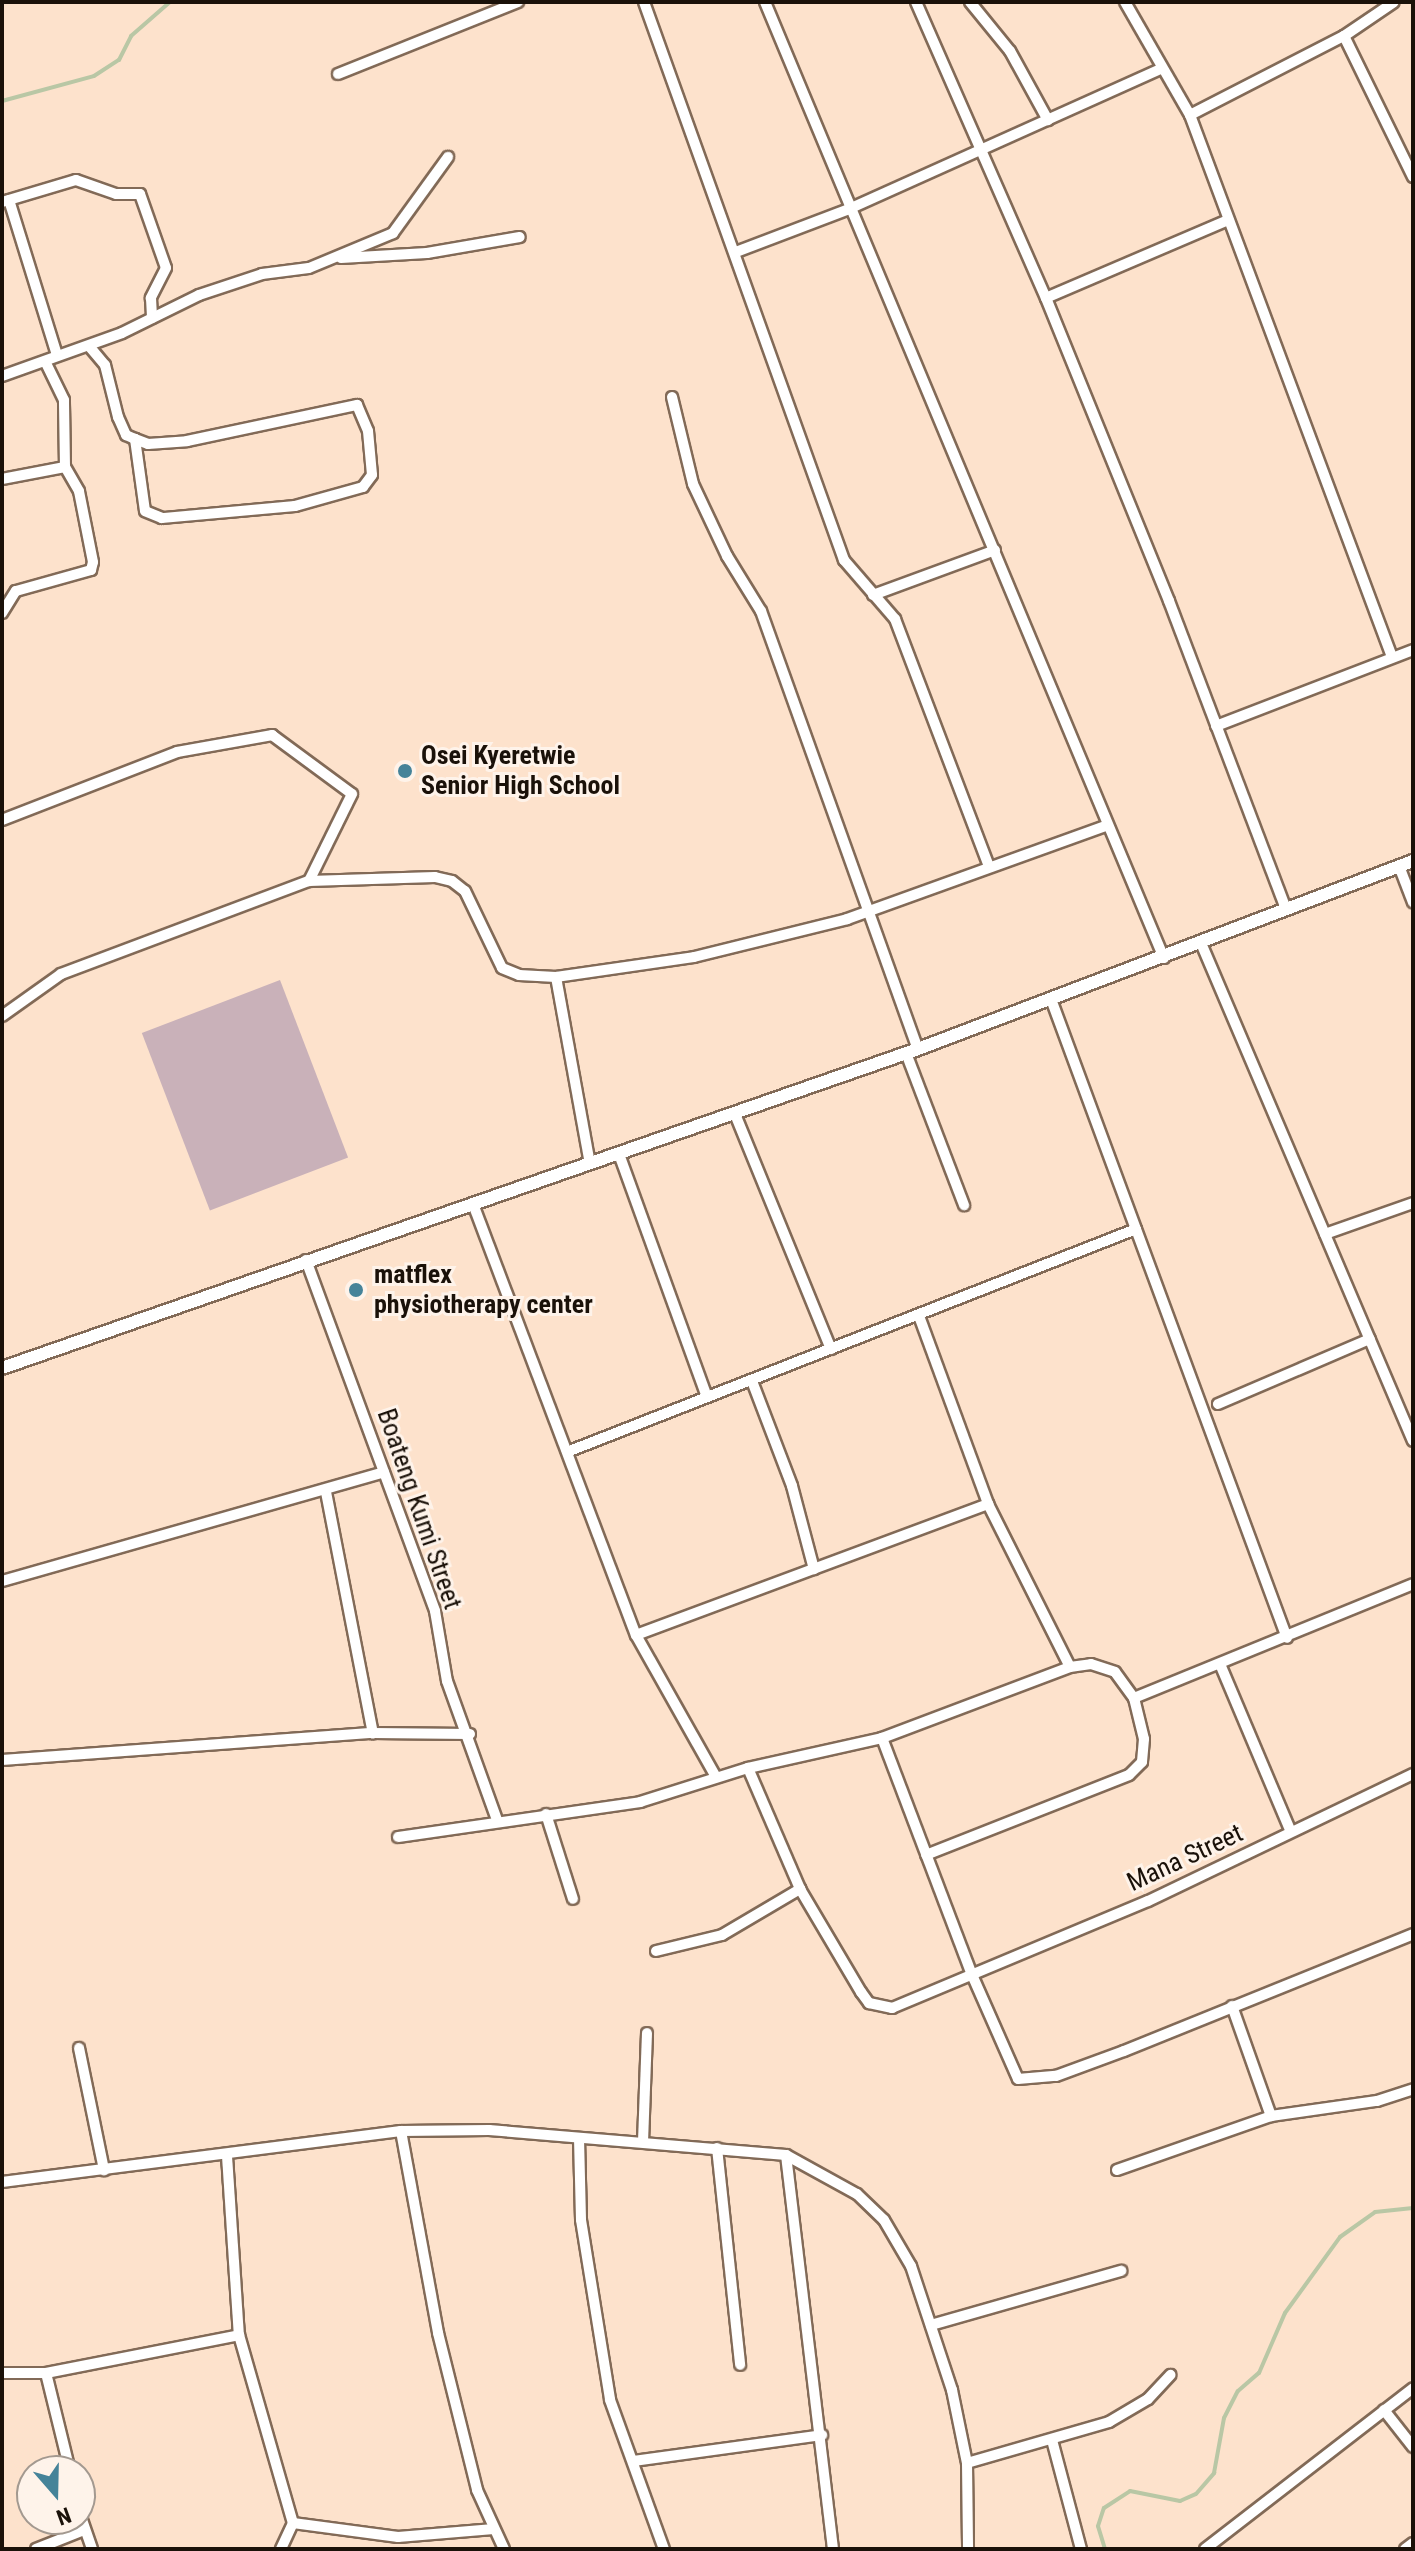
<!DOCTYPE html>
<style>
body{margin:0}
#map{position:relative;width:1415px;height:2551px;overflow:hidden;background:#fde2cc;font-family:"Roboto Condensed",sans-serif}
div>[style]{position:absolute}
.green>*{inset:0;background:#c9b1b9;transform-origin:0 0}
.stream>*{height:4px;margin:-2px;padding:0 2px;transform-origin:2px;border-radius:2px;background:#b9c7a5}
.roads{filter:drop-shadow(2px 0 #826a57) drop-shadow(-2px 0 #826a57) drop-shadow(0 2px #826a57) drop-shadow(0 -2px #826a57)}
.minor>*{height:10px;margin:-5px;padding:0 5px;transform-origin:5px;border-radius:5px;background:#fff}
.tertiary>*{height:12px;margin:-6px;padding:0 6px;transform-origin:6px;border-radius:6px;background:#fff}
.dots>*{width:22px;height:22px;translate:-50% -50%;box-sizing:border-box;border:4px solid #fef3ea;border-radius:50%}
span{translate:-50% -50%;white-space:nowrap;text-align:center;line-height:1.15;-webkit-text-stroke:6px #fef3ea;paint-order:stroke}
.poi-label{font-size:26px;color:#1a1109;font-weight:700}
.left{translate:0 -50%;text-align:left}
.street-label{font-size:26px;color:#1a1109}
.frame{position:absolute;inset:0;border:4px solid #1a1109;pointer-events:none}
.north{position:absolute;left:16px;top:2455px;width:80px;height:80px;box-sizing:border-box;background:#fef3ea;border:2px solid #a39990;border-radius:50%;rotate:160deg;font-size:22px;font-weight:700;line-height:32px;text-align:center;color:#1a1109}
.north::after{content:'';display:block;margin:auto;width:28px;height:36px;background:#458399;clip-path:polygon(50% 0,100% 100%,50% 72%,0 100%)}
</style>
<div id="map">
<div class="green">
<i style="left:280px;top:980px;width:190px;height:148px;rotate:69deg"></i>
</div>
<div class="stream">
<i style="left:2px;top:101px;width:95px;rotate:-15.2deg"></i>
<i style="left:94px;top:76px;width:30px;rotate:-33deg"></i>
<i style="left:119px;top:60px;width:27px;rotate:-63deg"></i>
<i style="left:131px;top:36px;width:52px;rotate:-41.1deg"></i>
<i style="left:1105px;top:2549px;width:24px;rotate:-107deg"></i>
<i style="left:1098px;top:2526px;width:19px;rotate:-72deg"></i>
<i style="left:1104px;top:2508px;width:31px;rotate:-33deg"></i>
<i style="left:1130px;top:2491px;width:51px;rotate:11.3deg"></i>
<i style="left:1180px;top:2501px;width:17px;rotate:-24deg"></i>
<i style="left:1196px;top:2494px;width:28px;rotate:-49deg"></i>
<i style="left:1214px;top:2473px;width:56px;rotate:-79.7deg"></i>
<i style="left:1224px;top:2418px;width:30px;rotate:-63deg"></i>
<i style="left:1238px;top:2391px;width:28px;rotate:-41deg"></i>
<i style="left:1259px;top:2373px;width:65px;rotate:-66.6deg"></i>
<i style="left:1285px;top:2313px;width:94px;rotate:-54.1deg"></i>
<i style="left:1340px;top:2237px;width:43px;rotate:-35.5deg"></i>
<i style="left:1375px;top:2212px;width:38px;rotate:-6deg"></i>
</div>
<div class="roads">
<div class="minor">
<i style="left:644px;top:2px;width:593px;rotate:70.28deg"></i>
<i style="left:844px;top:560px;width:78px;rotate:49.2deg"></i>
<i style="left:895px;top:619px;width:265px;rotate:69.2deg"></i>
<i style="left:765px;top:2px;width:1036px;rotate:67.35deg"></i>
<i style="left:916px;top:2px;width:323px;rotate:66.3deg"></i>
<i style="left:1046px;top:298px;width:327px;rotate:67.9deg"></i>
<i style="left:1169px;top:601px;width:329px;rotate:69.2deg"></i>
<i style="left:970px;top:2px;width:63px;rotate:50.8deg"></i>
<i style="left:1010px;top:51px;width:79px;rotate:61.2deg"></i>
<i style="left:1125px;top:2px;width:130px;rotate:60.1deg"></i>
<i style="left:1190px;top:115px;width:578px;rotate:69.56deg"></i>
<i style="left:1344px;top:36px;width:157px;rotate:63.9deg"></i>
<i style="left:338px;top:74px;width:194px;rotate:-21.8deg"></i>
<i style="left:1190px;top:115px;width:173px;rotate:-27.2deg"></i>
<i style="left:1344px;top:36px;width:60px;rotate:-34.2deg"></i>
<i style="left:9px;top:200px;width:162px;rotate:72.8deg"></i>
<i style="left:2px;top:202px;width:77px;rotate:-16.6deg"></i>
<i style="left:76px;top:180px;width:42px;rotate:19.3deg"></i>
<i style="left:116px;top:194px;width:24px"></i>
<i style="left:140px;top:194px;width:78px;rotate:70.6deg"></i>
<i style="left:166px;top:268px;width:34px;rotate:117deg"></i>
<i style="left:151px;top:298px;width:20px;rotate:87deg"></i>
<i style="left:736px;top:252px;width:121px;rotate:-20.8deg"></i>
<i style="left:849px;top:209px;width:342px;rotate:-24.2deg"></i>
<i style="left:341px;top:258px;width:86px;rotate:-3.3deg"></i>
<i style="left:427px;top:253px;width:94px;rotate:-9.8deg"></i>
<i style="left:1046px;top:298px;width:196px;rotate:-23.2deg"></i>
<i style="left:89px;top:346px;width:25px;rotate:50deg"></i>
<i style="left:105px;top:365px;width:54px;rotate:76deg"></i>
<i style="left:118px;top:417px;width:20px;rotate:66deg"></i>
<i style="left:126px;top:435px;width:10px;rotate:24deg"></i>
<i style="left:135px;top:439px;width:14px;rotate:21deg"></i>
<i style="left:148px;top:444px;width:39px;rotate:-4deg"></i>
<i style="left:187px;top:441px;width:174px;rotate:-12deg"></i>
<i style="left:357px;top:405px;width:28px;rotate:67deg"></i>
<i style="left:368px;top:431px;width:44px;rotate:84.8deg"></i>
<i style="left:372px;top:475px;width:15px;rotate:127deg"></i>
<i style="left:363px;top:487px;width:71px;rotate:164.4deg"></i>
<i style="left:295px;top:506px;width:134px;rotate:174.8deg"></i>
<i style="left:162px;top:518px;width:18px;rotate:-158deg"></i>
<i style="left:145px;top:511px;width:73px;rotate:-97.9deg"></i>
<i style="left:2px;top:376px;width:127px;rotate:-19.7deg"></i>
<i style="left:122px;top:333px;width:86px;rotate:-26.3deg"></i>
<i style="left:199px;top:295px;width:66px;rotate:-18.4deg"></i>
<i style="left:262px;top:274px;width:47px;rotate:-7.3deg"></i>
<i style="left:309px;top:268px;width:91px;rotate:-22.6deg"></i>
<i style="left:393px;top:233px;width:94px;rotate:-54.1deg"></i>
<i style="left:672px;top:397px;width:89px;rotate:76.4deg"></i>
<i style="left:693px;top:484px;width:80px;rotate:64.7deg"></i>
<i style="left:727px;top:556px;width:65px;rotate:58.3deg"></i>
<i style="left:761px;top:611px;width:465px;rotate:70.3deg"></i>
<i style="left:2px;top:479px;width:64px;rotate:-10.8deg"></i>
<i style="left:873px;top:595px;width:130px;rotate:-20.2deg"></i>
<i style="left:2px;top:613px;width:26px;rotate:-58deg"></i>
<i style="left:16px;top:591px;width:78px;rotate:-15.6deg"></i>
<i style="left:91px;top:570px;width:8px;rotate:-76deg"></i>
<i style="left:93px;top:562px;width:72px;rotate:-101.2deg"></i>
<i style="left:79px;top:491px;width:28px;rotate:-120deg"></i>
<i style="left:65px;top:467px;width:67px;rotate:-90.9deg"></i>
<i style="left:64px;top:400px;width:43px;rotate:-116deg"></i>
<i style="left:1216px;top:726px;width:211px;rotate:-21.1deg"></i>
<i style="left:2px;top:820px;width:188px;rotate:-21.2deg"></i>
<i style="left:177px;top:752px;width:97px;rotate:-10.1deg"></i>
<i style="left:272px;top:735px;width:99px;rotate:36.4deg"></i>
<i style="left:352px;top:794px;width:97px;rotate:116.3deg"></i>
<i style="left:1399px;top:866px;width:39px;rotate:69deg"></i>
<i style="left:1201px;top:943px;width:541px;rotate:66.94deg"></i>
<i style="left:556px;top:977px;width:190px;rotate:79.7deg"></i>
<i style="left:1051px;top:999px;width:681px;rotate:69.73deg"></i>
<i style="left:2px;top:1016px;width:72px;rotate:-35.4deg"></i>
<i style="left:61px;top:974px;width:265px;rotate:-20.6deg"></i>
<i style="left:309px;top:881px;width:126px;rotate:-1.8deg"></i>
<i style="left:435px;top:877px;width:17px;rotate:13deg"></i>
<i style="left:452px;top:881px;width:16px;rotate:38deg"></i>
<i style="left:465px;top:891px;width:85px;rotate:64.3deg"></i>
<i style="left:502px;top:968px;width:18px;rotate:22deg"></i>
<i style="left:519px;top:975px;width:37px;rotate:3deg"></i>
<i style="left:556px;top:977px;width:139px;rotate:-8.2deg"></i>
<i style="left:694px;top:957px;width:158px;rotate:-13.9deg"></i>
<i style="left:847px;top:919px;width:277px;rotate:-19.8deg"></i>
<i style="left:906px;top:1053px;width:163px;rotate:69.1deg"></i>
<i style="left:735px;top:1114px;width:254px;rotate:67.8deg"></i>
<i style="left:619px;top:1154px;width:258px;rotate:70.1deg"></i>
<i style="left:473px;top:1204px;width:461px;rotate:69.3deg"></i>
<i style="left:636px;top:1635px;width:163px;rotate:60.6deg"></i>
<i style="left:1325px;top:1234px;width:93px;rotate:-19.4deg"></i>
<i style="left:306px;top:1260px;width:374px;rotate:69.8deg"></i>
<i style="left:435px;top:1611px;width:71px;rotate:80.3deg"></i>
<i style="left:447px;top:1681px;width:148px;rotate:70.2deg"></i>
<i style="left:919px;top:1316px;width:200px;rotate:69.8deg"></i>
<i style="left:988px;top:1504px;width:182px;rotate:63.3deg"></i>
<i style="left:752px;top:1381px;width:112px;rotate:69.1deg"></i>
<i style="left:792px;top:1486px;width:86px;rotate:75.2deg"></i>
<i style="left:1218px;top:1404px;width:165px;rotate:-23.2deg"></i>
<i style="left:567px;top:1452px;width:611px;rotate:-21.4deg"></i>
<i style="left:326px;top:1492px;width:246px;rotate:79deg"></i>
<i style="left:2px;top:1581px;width:397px;rotate:-15.9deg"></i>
<i style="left:636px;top:1635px;width:376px;rotate:-20.4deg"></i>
<i style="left:1220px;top:1664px;width:182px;rotate:67.1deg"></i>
<i style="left:1134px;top:1698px;width:301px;rotate:-22.2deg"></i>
<i style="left:882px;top:1738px;width:256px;rotate:69.2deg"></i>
<i style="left:973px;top:1977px;width:111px;rotate:66.2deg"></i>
<i style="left:1018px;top:2079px;width:38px;rotate:-5deg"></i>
<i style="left:1056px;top:2076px;width:72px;rotate:-20.2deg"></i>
<i style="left:1124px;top:2051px;width:312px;rotate:-22deg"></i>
<i style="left:2px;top:1760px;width:372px;rotate:-4.2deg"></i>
<i style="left:373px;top:1733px;width:97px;rotate:0.6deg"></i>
<i style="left:748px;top:1768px;width:132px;rotate:66.7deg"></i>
<i style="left:800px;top:1889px;width:120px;rotate:59.4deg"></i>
<i style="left:861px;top:1992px;width:14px;rotate:54deg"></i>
<i style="left:869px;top:2003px;width:24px;rotate:12deg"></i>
<i style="left:892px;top:2008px;width:277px;rotate:-22.7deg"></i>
<i style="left:1148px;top:1901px;width:294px;rotate:-25.6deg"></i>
<i style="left:546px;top:1814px;width:89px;rotate:72.4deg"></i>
<i style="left:398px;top:1837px;width:245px;rotate:-8.2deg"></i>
<i style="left:640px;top:1802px;width:113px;rotate:-17.5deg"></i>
<i style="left:748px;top:1768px;width:137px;rotate:-12.6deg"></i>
<i style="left:882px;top:1738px;width:201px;rotate:-20.7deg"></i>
<i style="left:1070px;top:1667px;width:21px;rotate:-8deg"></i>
<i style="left:1091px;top:1664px;width:25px;rotate:18deg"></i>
<i style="left:1115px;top:1672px;width:32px;rotate:54deg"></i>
<i style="left:1134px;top:1698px;width:42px;rotate:76.3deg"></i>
<i style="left:1144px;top:1739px;width:23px;rotate:95deg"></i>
<i style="left:1142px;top:1762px;width:18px;rotate:135deg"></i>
<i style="left:1129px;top:1775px;width:218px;rotate:158.5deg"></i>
<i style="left:656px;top:1951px;width:68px;rotate:-13.6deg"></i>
<i style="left:722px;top:1935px;width:91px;rotate:-30.5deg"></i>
<i style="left:1232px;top:2006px;width:117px;rotate:70.5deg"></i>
<i style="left:79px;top:2048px;width:125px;rotate:78.4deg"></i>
<i style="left:401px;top:2131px;width:205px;rotate:79.6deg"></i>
<i style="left:438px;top:2333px;width:162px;rotate:76deg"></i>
<i style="left:477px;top:2490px;width:65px;rotate:65.4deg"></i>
<i style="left:579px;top:2138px;width:82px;rotate:88.6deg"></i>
<i style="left:581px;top:2220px;width:182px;rotate:80.8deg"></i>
<i style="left:610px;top:2400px;width:158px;rotate:70.1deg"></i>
<i style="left:643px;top:2142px;width:109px;rotate:-87.9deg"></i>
<i style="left:717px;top:2148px;width:218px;rotate:83.9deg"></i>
<i style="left:786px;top:2155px;width:397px;rotate:83.2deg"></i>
<i style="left:227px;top:2156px;width:179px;rotate:86.2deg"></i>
<i style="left:239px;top:2335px;width:196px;rotate:74deg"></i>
<i style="left:293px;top:2523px;width:29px;rotate:115deg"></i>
<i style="left:1117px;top:2170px;width:163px;rotate:-19.3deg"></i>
<i style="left:1271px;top:2116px;width:107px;rotate:-8.1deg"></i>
<i style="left:1377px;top:2101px;width:38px;rotate:-18deg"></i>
<i style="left:2px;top:2182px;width:402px;rotate:-7.3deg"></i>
<i style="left:401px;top:2131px;width:88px;rotate:-0.7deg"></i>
<i style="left:489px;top:2130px;width:298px;rotate:4.8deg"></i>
<i style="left:786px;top:2155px;width:81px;rotate:28.8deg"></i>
<i style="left:857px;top:2194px;width:37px;rotate:44deg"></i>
<i style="left:884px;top:2220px;width:53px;rotate:59.6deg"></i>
<i style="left:911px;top:2266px;width:131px;rotate:71.7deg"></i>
<i style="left:952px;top:2390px;width:75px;rotate:78.4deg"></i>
<i style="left:967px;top:2463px;width:86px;rotate:89.3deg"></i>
<i style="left:931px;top:2325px;width:198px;rotate:-15.9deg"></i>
<i style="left:2px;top:2373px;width:44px"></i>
<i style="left:46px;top:2373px;width:197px;rotate:-11.1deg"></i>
<i style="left:46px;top:2373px;width:101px;rotate:76.2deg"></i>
<i style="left:1384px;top:2410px;width:47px;rotate:51.9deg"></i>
<i style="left:1052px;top:2440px;width:113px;rotate:75.1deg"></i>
<i style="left:633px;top:2461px;width:191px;rotate:-7.8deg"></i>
<i style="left:967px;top:2463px;width:148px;rotate:-16.1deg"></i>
<i style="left:1109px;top:2422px;width:45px;rotate:-30.5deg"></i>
<i style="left:1148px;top:2399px;width:33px;rotate:-47deg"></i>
<i style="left:80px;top:2514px;width:37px;rotate:71deg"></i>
<i style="left:293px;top:2523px;width:106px;rotate:7.6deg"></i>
<i style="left:398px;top:2537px;width:96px;rotate:-4.8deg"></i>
<i style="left:36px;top:2549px;width:52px;rotate:-21.6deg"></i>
<i style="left:1205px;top:2549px;width:263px;rotate:-37.7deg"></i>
<i style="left:1405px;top:2549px;width:10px;rotate:-37deg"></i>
</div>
<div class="tertiary">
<i style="left:2px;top:1368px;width:970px;rotate:-19.2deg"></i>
<i style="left:918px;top:1049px;width:529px;rotate:-20.8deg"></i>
</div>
</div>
<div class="dots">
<i style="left:405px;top:771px;background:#458399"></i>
<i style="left:356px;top:1290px;background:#458399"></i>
</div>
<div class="poi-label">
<span class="left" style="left:421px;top:771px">Osei Kyeretwie<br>Senior High School</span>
<span class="left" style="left:374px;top:1290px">matflex<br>physiotherapy center</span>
</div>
<div class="street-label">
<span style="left:419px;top:1509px;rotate:71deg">Boateng Kumi Street</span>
<span style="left:1185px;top:1858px;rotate:-25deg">Mana Street</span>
</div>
<div class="frame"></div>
<div class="north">N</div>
</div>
